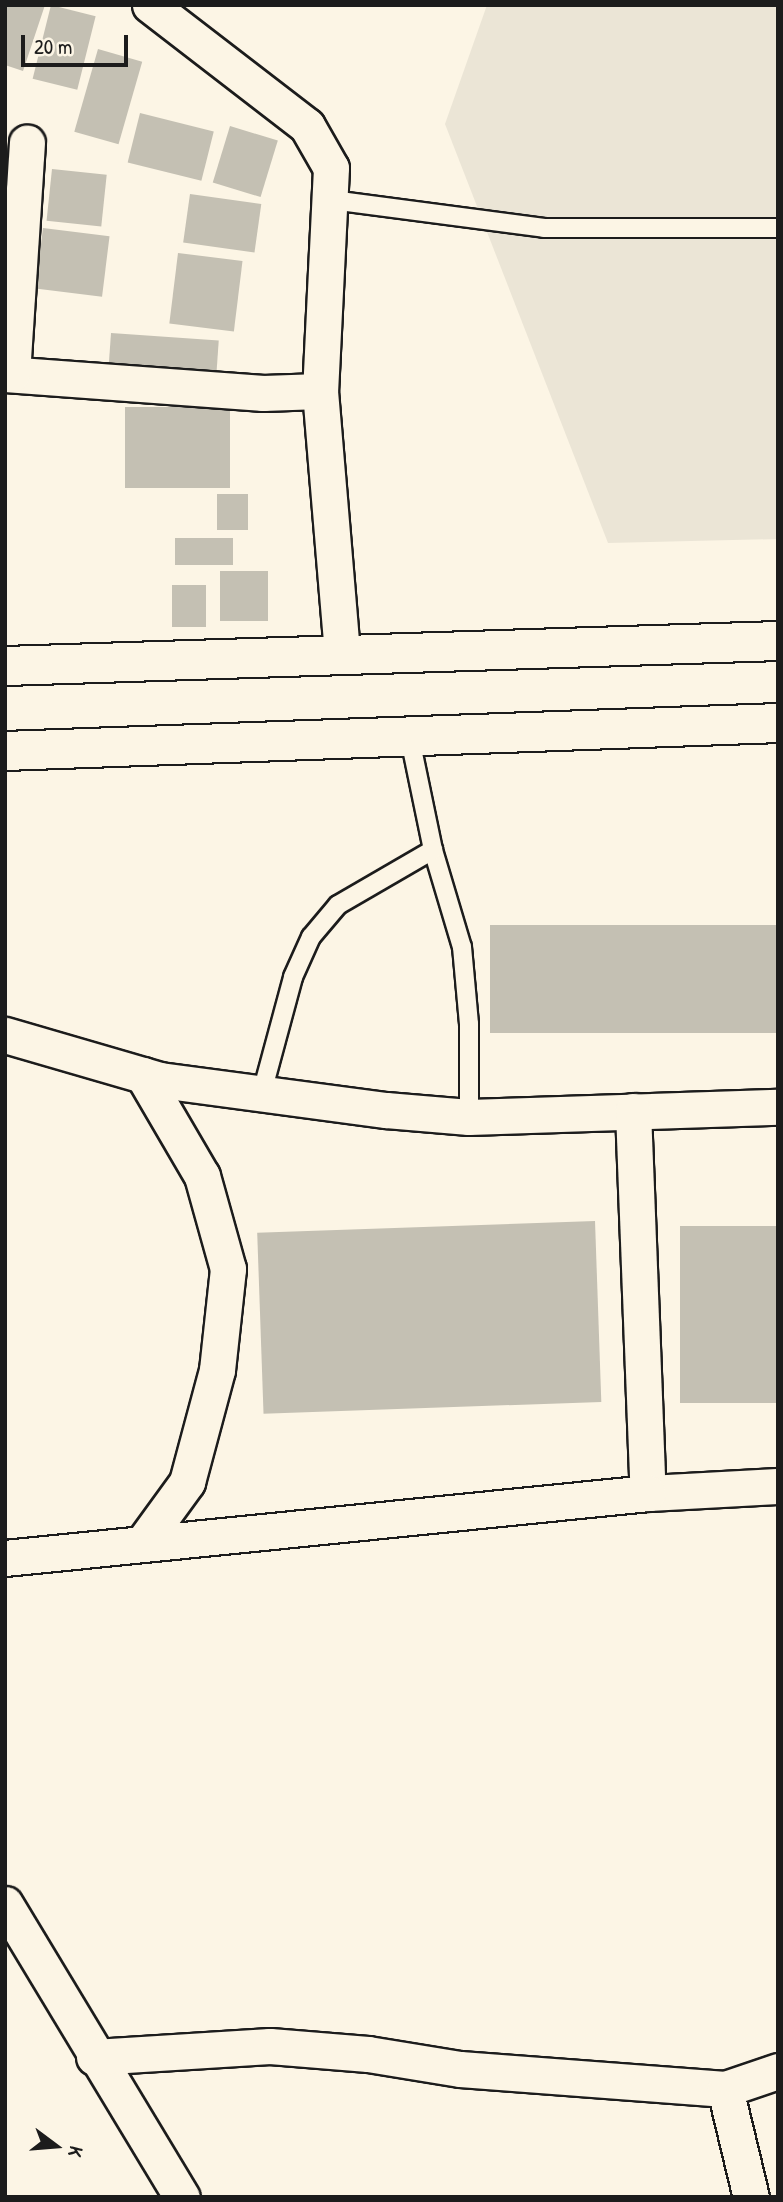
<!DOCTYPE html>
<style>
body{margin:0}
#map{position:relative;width:783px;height:2202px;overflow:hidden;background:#fcf5e5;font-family:"Patrick Hand",sans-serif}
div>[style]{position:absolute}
.built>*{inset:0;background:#ebe5d6}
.building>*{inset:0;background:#c4c0b3;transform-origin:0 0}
.roads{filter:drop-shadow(2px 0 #1c1c1c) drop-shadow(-2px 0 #1c1c1c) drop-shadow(0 2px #1c1c1c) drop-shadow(0 -2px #1c1c1c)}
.lane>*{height:18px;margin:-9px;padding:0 9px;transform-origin:9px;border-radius:9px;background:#fcf5e5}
.street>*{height:35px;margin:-17.5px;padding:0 17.5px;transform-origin:17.5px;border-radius:17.5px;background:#fcf5e5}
.secondary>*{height:38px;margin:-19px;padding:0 19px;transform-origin:19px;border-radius:19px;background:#fcf5e5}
span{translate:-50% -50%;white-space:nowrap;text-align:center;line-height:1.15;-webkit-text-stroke:7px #fcf5e5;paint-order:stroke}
.frame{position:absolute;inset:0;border:7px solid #1c1c1c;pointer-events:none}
.north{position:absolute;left:21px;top:2111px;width:70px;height:70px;-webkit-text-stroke:5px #fcf5e5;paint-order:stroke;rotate:106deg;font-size:19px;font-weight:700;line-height:28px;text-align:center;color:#1c1c1c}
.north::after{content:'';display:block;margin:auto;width:24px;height:32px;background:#1c1c1c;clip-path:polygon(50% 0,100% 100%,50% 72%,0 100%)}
.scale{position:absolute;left:21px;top:35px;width:107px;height:32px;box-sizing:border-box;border:4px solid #1c1c1c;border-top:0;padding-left:9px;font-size:21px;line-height:24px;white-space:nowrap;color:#1c1c1c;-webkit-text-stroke:5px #fcf5e5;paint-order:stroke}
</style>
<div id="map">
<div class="built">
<i style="clip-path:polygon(487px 5px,778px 5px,778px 539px,608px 543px,445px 124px)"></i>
</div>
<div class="building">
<i style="clip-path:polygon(5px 5px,45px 5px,23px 71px,5px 65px)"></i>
<i style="left:51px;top:5px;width:46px;height:76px;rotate:14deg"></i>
<i style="left:98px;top:49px;width:46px;height:86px;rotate:16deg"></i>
<i style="left:140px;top:113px;width:76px;height:51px;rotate:14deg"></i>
<i style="left:230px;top:126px;width:50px;height:59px;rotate:17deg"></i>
<i style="left:52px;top:169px;width:55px;height:52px;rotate:6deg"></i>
<i style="left:190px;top:194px;width:72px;height:49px;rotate:8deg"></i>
<i style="left:43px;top:228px;width:67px;height:61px;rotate:7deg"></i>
<i style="left:178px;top:253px;width:65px;height:71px;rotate:7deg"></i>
<i style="left:111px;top:333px;width:108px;height:41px;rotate:4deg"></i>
<i style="left:230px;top:407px;width:81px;height:105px;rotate:90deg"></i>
<i style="left:217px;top:494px;width:31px;height:36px"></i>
<i style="left:175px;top:538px;width:58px;height:27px"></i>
<i style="left:268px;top:571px;width:50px;height:48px;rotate:90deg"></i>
<i style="left:172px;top:585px;width:34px;height:42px"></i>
<i style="left:778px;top:925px;width:108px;height:288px;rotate:90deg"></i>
<i style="left:595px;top:1221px;width:181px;height:338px;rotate:88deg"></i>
<i style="left:778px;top:1226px;width:177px;height:98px;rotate:90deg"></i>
</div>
<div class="roads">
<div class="lane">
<i style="left:332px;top:200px;width:214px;rotate:7.5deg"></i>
<i style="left:544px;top:228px;width:234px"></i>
<i style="left:409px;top:734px;width:118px;rotate:78.3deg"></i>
<i style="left:433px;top:850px;width:101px;rotate:73.4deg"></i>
<i style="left:462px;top:947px;width:77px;rotate:84.8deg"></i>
<i style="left:469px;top:1024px;width:93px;rotate:90deg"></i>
<i style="left:261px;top:1096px;width:123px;rotate:-74.9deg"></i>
<i style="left:293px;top:977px;width:44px;rotate:-65.8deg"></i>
<i style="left:311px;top:937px;width:42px;rotate:-49.8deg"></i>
<i style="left:338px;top:905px;width:110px;rotate:-30.1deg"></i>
</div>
<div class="street">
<i style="left:150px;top:5px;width:198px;rotate:37.6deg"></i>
<i style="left:307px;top:126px;width:48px;rotate:60.3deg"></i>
<i style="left:331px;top:168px;width:223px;rotate:92.8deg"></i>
<i style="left:320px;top:391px;width:264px;rotate:85.2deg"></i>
<i style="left:5px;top:374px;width:259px;rotate:4.2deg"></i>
<i style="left:263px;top:393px;width:57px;rotate:-2deg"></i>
<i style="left:12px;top:374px;width:232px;rotate:-86.3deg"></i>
<i style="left:5px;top:1035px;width:161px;rotate:16.2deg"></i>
<i style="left:160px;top:1080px;width:228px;rotate:7.6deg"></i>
<i style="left:386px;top:1110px;width:83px;rotate:4.8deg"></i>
<i style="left:469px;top:1117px;width:309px;rotate:-1.9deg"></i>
<i style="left:633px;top:1111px;width:382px;rotate:87.8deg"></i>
<i style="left:648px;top:1493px;width:130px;rotate:-3.1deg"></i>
<i style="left:142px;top:1544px;width:77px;rotate:-54deg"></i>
<i style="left:187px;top:1482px;width:116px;rotate:-75deg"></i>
<i style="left:217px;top:1370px;width:102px;rotate:-83.8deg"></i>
<i style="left:228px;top:1269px;width:97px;rotate:-105.6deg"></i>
<i style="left:202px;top:1176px;width:117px;rotate:-120.3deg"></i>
<i style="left:5px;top:1558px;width:646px;rotate:-5.77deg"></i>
<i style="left:5px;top:1904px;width:342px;rotate:58.9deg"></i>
<i style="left:94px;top:2057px;width:176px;rotate:-3.6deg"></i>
<i style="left:270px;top:2046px;width:98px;rotate:4.7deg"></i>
<i style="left:368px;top:2054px;width:93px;rotate:9.3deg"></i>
<i style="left:460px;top:2069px;width:266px;rotate:4.3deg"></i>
<i style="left:725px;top:2089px;width:56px;rotate:-18.8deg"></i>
<i style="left:725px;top:2089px;width:111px;rotate:76.5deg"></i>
</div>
<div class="secondary">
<i style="left:5px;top:666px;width:773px;rotate:-1.85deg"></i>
<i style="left:5px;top:751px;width:774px;rotate:-2.07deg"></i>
</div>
</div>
<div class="frame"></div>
<div class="north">K</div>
<div class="scale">20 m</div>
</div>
